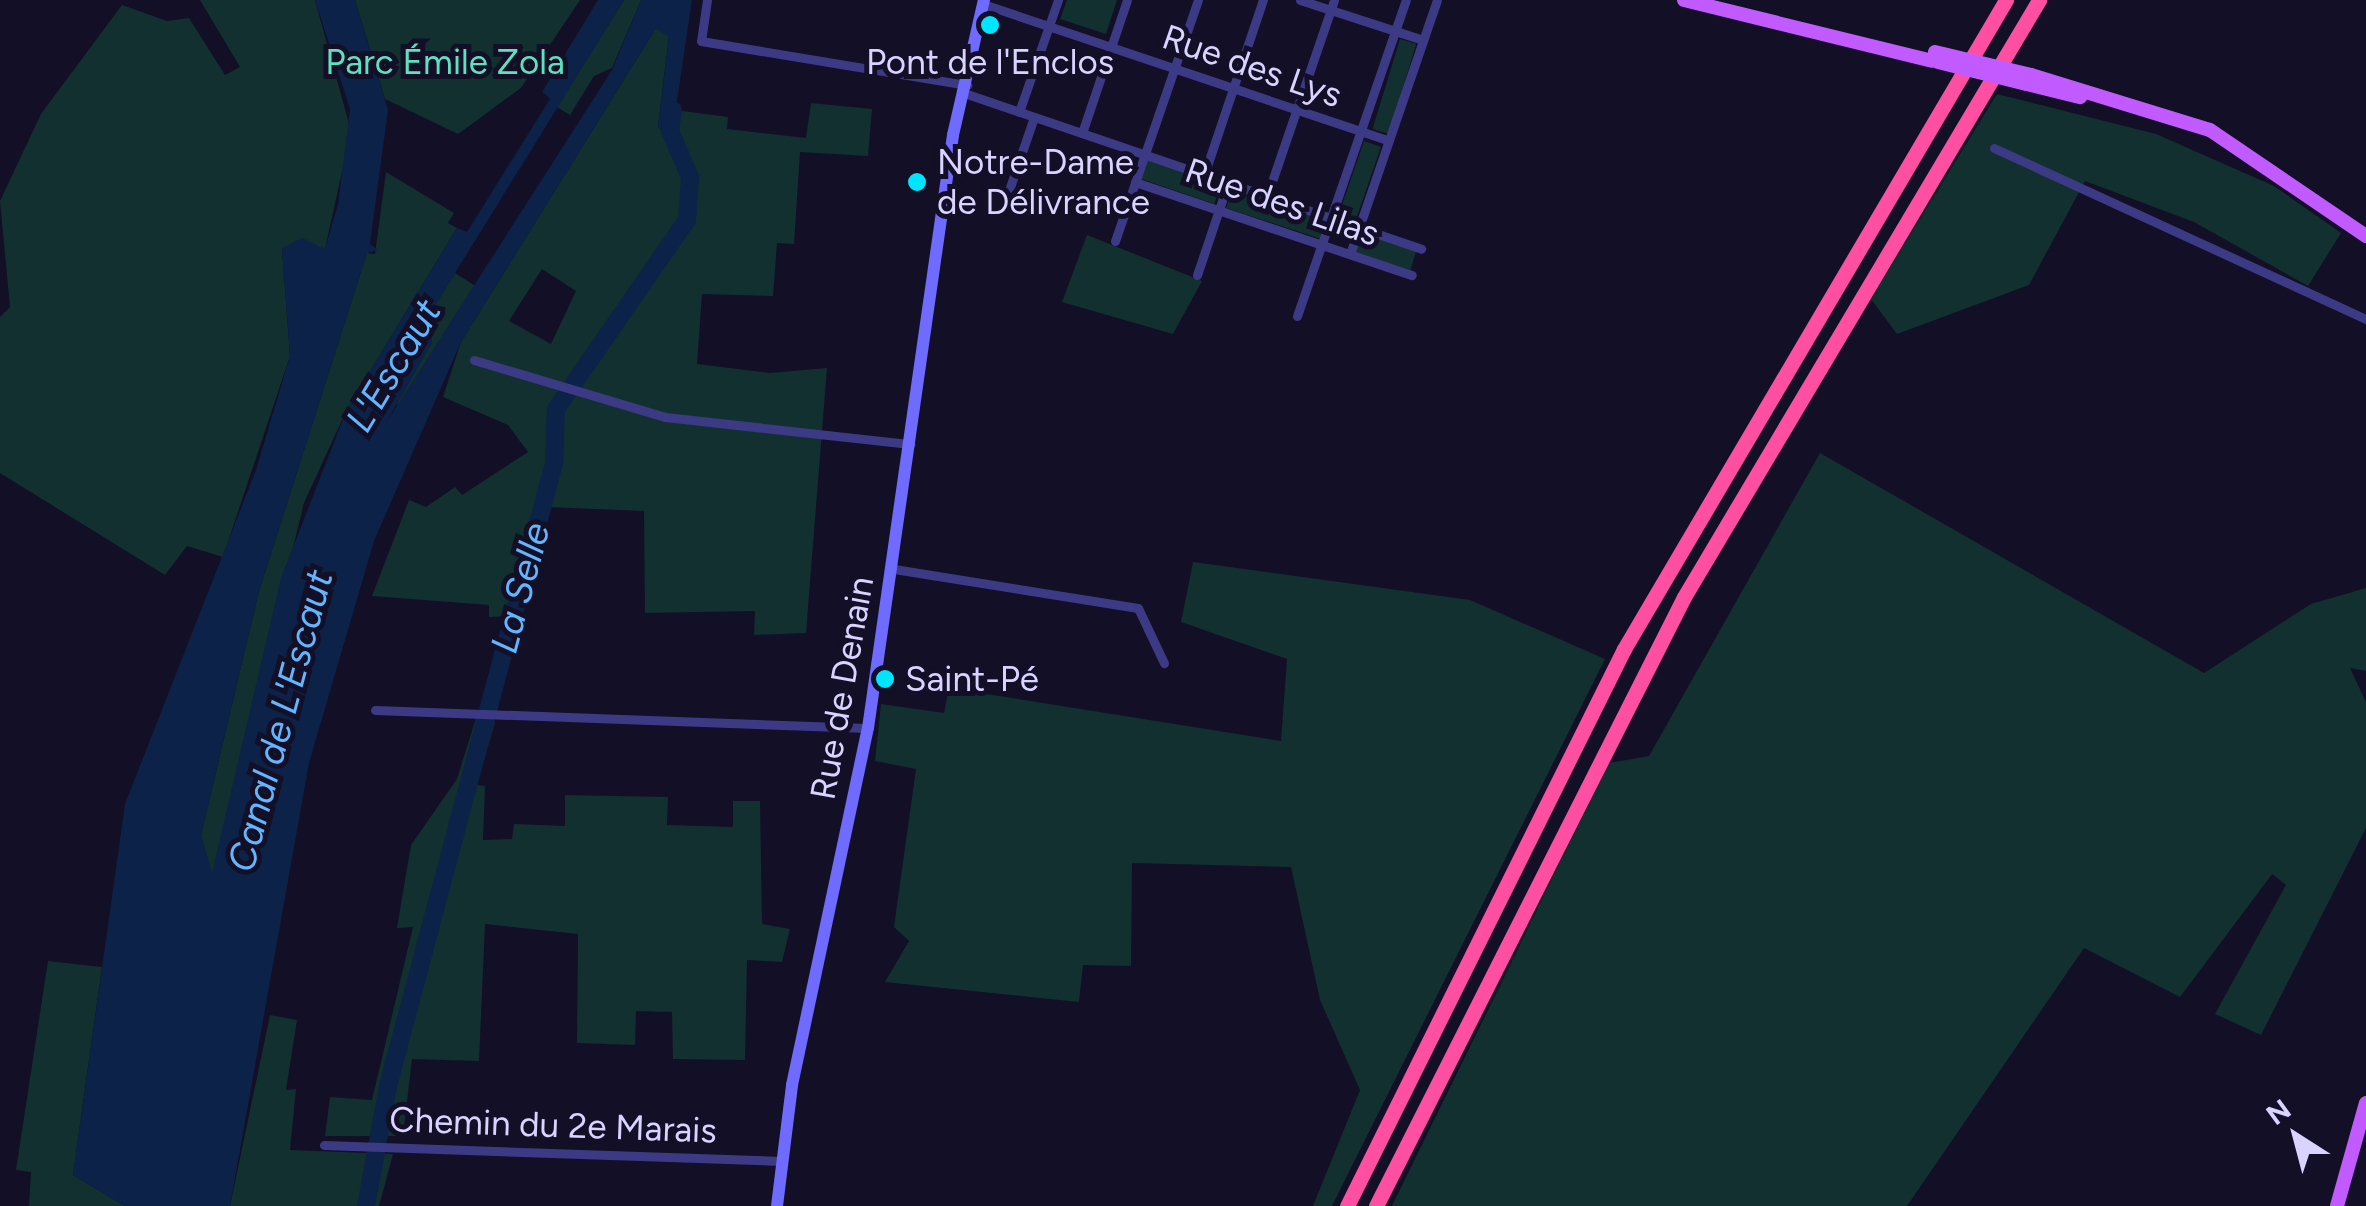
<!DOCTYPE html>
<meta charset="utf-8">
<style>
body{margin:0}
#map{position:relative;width:2366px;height:1206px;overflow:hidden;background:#130f26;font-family:Figtree,sans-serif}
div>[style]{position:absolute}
.green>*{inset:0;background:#12302f;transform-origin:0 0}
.water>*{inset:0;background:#0c2248}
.river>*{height:18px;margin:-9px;padding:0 9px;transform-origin:9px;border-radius:9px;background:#0c2248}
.street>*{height:9px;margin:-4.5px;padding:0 4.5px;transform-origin:4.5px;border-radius:4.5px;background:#3d3a85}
.secondary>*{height:12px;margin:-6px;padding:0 6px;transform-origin:6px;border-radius:6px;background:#6f6bff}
.primary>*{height:14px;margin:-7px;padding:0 7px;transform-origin:7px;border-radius:7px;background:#c25bff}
.highway>*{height:15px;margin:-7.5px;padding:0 7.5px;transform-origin:7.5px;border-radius:7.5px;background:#ff4fa3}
.primary-bridge>*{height:14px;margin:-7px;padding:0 7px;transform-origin:7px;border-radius:7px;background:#c25bff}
.dots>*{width:28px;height:28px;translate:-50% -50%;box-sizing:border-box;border:5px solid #130f26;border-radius:50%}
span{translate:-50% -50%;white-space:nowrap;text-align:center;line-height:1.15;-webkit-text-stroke:10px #130f26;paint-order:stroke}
.park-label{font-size:35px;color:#5fe0c0}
.poi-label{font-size:35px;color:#d9d4ff}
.left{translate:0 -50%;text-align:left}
.street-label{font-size:35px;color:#d9d4ff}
.water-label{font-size:38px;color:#62b6ff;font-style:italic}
.north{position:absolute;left:2246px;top:1086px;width:100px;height:100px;-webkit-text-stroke:8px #130f26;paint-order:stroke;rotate:324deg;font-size:28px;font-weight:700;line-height:40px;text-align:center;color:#d9d4ff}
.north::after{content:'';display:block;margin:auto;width:35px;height:45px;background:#d9d4ff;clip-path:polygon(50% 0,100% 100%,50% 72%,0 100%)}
</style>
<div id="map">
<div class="green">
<i style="clip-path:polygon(200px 0,315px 0,351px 131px,325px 249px,282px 248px,290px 356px,223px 557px,187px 546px,165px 575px,0 473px,0 317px,10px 307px,0 201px,41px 114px,122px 5px,167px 21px,189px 18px,225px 75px,240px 67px)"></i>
<i style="clip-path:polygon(355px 0,580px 0,521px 88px,458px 134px,385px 99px)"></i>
<i style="clip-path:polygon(624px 0,641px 0,612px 68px,594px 76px,570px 115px,557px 107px)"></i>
<i style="clip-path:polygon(1067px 0,1117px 0,1106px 34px,1060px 19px)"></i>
<i style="clip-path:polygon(evenodd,656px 28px,669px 36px,658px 126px,665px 136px,675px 110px,728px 117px,727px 129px,806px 138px,811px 103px,872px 109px,868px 156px,800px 152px,794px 244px,777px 243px,773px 296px,702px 294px,697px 364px,770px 373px,827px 368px,806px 633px,754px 635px,755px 611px,645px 613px,644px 511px,547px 507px,519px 616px,489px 617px,489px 605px,372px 596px,409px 500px,426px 507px,455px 487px,462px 495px,528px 452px,508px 425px,443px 397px,461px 342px,656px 28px,542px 269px,576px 291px,551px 344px,509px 321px,542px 269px)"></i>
<i style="left:1400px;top:39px;width:17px;height:94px;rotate:17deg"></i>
<i style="clip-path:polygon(1997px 94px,2156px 134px,2274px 186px,2341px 233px,2308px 286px,2194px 222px,2085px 181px,2029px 285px,1897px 334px,1871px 299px)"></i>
<i style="left:1364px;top:141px;width:18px;height:79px;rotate:19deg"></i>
<i style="left:1148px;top:160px;width:77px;height:20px;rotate:19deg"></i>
<i style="clip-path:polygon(386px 172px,454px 213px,448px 223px,457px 228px,347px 409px,304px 503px,212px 876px,201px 835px,259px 591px,367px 253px,375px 254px)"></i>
<i style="left:1232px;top:190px;width:99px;height:19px;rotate:18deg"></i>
<i style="left:1361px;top:233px;width:58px;height:21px;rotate:17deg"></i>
<i style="clip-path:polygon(1087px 235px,1202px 281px,1173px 334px,1062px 302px)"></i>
<i style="clip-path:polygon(455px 273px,477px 287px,390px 425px,429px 315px)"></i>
<i style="clip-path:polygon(1820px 453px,2204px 673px,2311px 604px,2366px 588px,2366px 671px,2350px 668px,2366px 702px,2366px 828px,2261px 1035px,2215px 1014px,2286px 885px,2272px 874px,2180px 997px,2084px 948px,1907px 1206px,1392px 1206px,1609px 763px,1649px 756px)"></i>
<i style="clip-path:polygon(1193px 562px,1470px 600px,1605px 659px,1332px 1206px,1313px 1206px,1360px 1090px,1320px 1000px,1291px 867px,1132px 863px,1131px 966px,1083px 965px,1079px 1002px,885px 982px,909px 941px,894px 927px,916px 769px,875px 761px,881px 704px,944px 713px,949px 688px,1281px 741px,1287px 659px,1181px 622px)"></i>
<i style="clip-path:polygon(476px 718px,495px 722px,477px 785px,485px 786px,483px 840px,512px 839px,514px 824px,565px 826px,565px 795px,668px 797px,667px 825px,733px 827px,733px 801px,760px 801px,762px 924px,790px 929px,782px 962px,747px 960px,745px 1060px,673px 1059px,672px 1012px,636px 1011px,635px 1045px,577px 1043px,578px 934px,485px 924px,479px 1061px,412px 1059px,403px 1136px,325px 1136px,330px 1097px,372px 1100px,413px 927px,397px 928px,411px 845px,457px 779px)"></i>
<i style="clip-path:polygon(48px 961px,102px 967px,73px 1175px,125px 1206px,29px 1206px,31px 1172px,16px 1170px)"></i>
<i style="clip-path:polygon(270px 1015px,297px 1020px,286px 1090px,296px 1089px,290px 1150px,393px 1154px,379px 1206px,230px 1206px)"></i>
</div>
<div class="water">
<i style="clip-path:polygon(315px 0,355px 0,388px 110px,370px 244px,378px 250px,367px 253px,259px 591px,201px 835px,212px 873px,281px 578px,347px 409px,457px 228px,467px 232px,550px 99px,542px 92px,598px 0,624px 0,429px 315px,432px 343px,386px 423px,612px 70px,641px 0,692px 0,673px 128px,665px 136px,658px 127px,669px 37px,656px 28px,461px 342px,374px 541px,309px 763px,230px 1206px,125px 1206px,73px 1175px,125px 804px,256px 470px,290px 356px,282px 248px,302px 238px,325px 249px,338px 204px,350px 109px)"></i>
</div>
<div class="river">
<i style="left:366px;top:1206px;width:122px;rotate:-79.6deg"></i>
<i style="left:388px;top:1086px;width:645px;rotate:-75.08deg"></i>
<i style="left:554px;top:463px;width:54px;rotate:-87.9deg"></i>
<i style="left:556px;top:409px;width:230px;rotate:-55.3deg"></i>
<i style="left:687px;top:220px;width:43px;rotate:-86deg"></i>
<i style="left:690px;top:177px;width:50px;rotate:-113.5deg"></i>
<i style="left:670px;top:131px;width:21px;rotate:-82deg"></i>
</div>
<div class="street">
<i style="left:707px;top:0;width:41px;rotate:98.3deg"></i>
<i style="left:701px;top:41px;width:270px;rotate:9.4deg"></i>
<i style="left:1300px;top:0;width:129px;rotate:18deg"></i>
<i style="left:983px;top:4px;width:428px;rotate:18.6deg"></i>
<i style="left:964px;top:93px;width:483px;rotate:18.8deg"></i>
<i style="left:1019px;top:112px;width:119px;rotate:-70.8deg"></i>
<i style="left:1082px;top:133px;width:140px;rotate:-71.3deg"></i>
<i style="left:1994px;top:148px;width:409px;rotate:24.7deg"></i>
<i style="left:1204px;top:175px;width:185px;rotate:-71.4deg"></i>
<i style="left:1135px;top:182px;width:292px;rotate:18.6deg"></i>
<i style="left:1007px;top:196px;width:83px;rotate:-71.1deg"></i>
<i style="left:1267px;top:196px;width:207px;rotate:-71.1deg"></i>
<i style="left:1115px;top:241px;width:255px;rotate:-71deg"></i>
<i style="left:1350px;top:254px;width:268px;rotate:-71.1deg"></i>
<i style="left:1197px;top:275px;width:97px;rotate:-71.4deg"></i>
<i style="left:1297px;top:316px;width:334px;rotate:-71deg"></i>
<i style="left:474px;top:360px;width:199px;rotate:16.6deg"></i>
<i style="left:665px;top:417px;width:247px;rotate:6.3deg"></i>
<i style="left:894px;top:569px;width:247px;rotate:9.1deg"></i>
<i style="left:1138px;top:608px;width:61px;rotate:64.7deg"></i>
<i style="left:375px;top:710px;width:493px;rotate:2.1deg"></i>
<i style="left:324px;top:1145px;width:457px;rotate:2deg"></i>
</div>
<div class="secondary">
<i style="left:777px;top:1206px;width:122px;rotate:-82.9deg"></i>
<i style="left:792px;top:1085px;width:365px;rotate:-78deg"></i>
<i style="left:868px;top:728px;width:599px;rotate:-81.84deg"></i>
<i style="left:953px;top:135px;width:139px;rotate:-77.1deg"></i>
</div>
<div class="primary">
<i style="left:1684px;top:0;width:255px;rotate:13.8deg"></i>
<i style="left:2031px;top:75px;width:187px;rotate:17.1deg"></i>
<i style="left:2210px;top:130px;width:189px;rotate:34.2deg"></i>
<i style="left:2027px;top:84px;width:55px;rotate:13.8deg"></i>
<i style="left:2337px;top:1206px;width:107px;rotate:-74.3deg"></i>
</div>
<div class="highway">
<i style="left:1347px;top:1206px;width:622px;rotate:-63.56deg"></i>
<i style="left:1624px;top:649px;width:753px;rotate:-59.52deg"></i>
<i style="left:1376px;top:1206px;width:682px;rotate:-63.17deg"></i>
<i style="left:1684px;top:597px;width:695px;rotate:-59.26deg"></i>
</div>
<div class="primary-bridge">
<i style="left:1935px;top:52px;width:99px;rotate:13.5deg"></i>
<i style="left:1938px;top:62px;width:92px;rotate:13.9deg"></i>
</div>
<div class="dots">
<i style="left:990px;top:25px;background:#00e5ff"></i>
<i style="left:917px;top:182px;background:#00e5ff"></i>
<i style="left:885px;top:679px;background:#00e5ff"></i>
</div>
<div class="park-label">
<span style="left:445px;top:62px">Parc Émile Zola</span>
</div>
<div class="poi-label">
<span style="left:990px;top:62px">Pont de l'Enclos</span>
<span class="left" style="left:937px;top:182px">Notre-Dame<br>de Délivrance</span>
<span class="left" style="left:905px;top:679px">Saint-Pé</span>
</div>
<div class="street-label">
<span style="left:1252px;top:66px;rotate:19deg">Rue des Lys</span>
<span style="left:1282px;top:202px;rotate:19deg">Rue des Lilas</span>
<span style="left:842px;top:688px;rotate:-80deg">Rue de Denain</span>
<span style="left:553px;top:1125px;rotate:2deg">Chemin du 2e Marais</span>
</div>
<div class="water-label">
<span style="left:394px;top:366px;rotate:-59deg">L'Escaut</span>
<span style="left:521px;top:588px;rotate:-75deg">La Selle</span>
<span style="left:281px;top:721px;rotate:-75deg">Canal de L'Escaut</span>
</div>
<div class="north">N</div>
</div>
